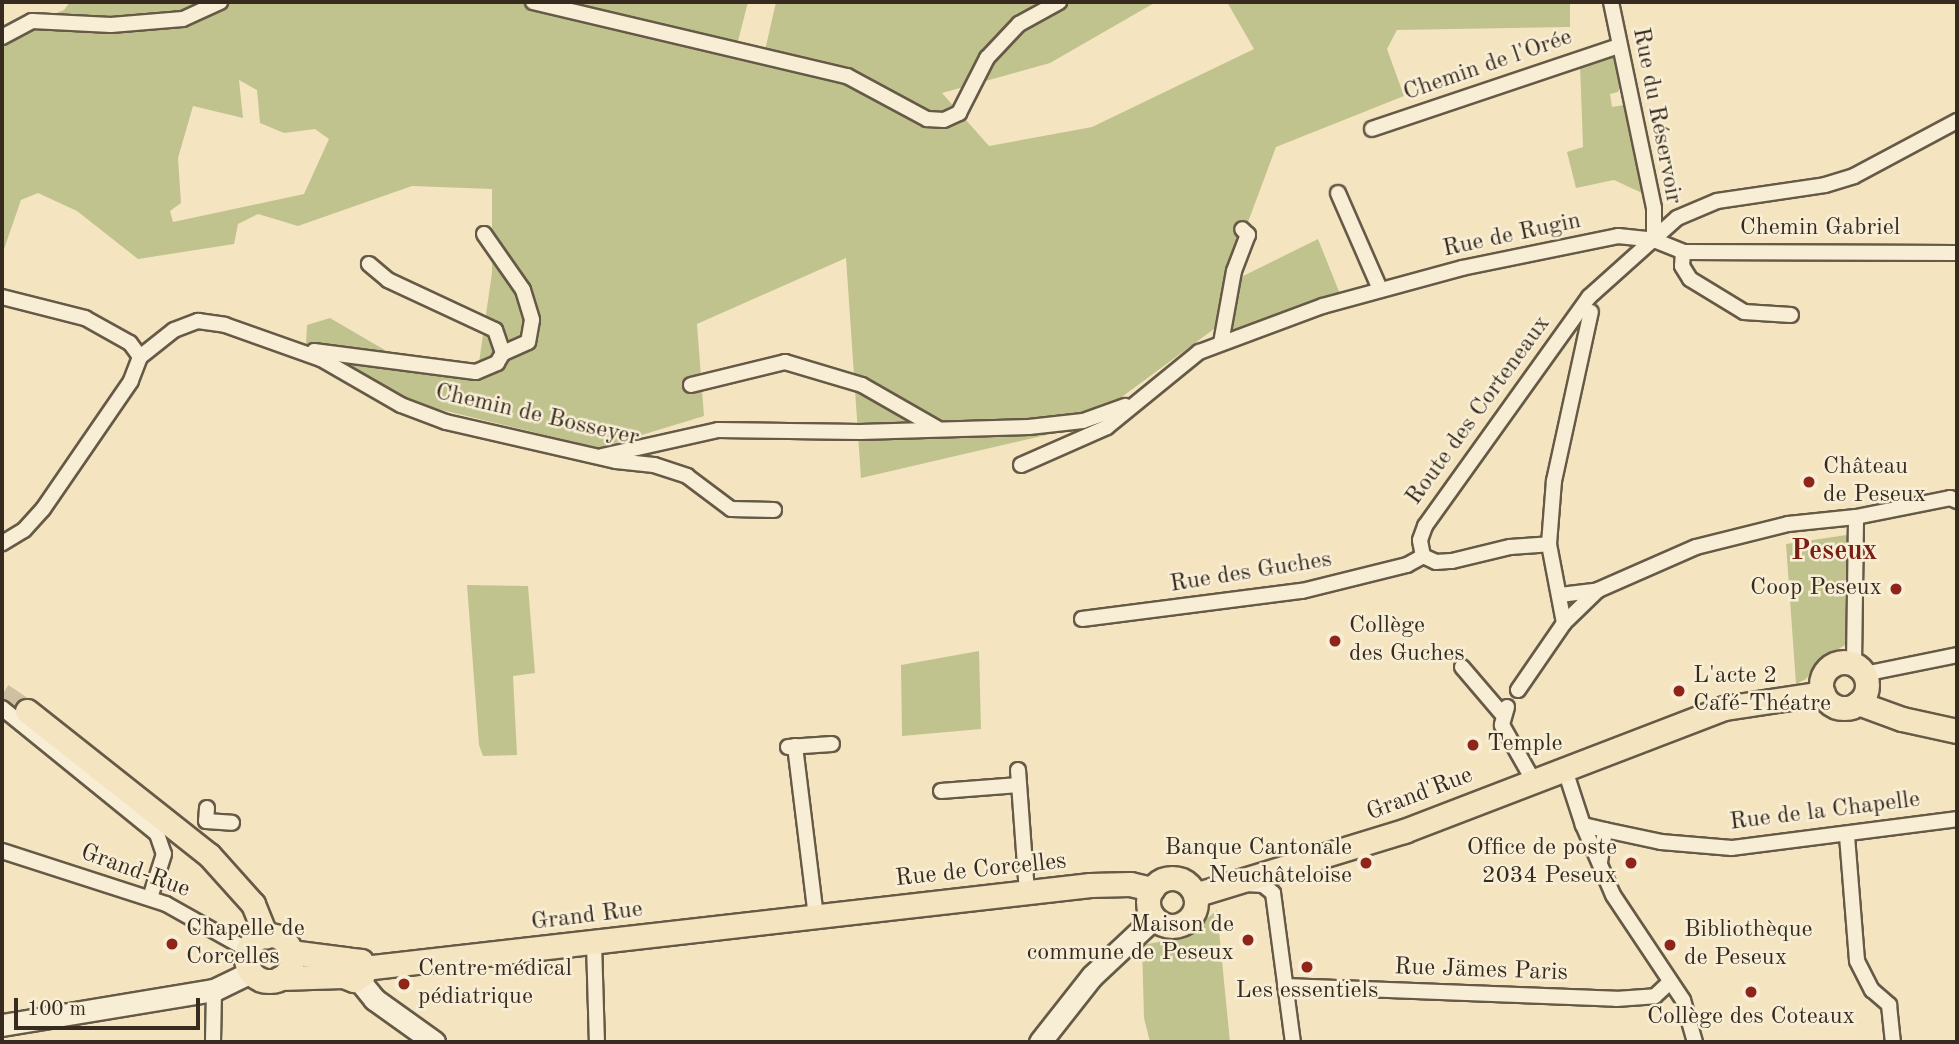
<!DOCTYPE html>
<meta charset="utf-8">
<style>
body{margin:0}
#map{position:relative;width:1959px;height:1044px;overflow:hidden;background:#f4e5c0;font-family:"Old Standard TT",serif}
div>[style]{position:absolute}
.green>*{inset:0;background:#c0c38e}
.primary-tunnel>*{height:23px;margin-top:-11.5px;transform-origin:0;background:repeating-linear-gradient(90deg,#cec0a0 0 23px,transparent 0 34px)}
.roads{filter:drop-shadow(2px 0 #665a47) drop-shadow(-2px 0 #665a47) drop-shadow(0 2px #665a47) drop-shadow(0 -2px #665a47)}
.street>*{height:14px;margin:-7px;padding:0 7px;transform-origin:7px;border-radius:7px;background:#f8eed6}
.secondary>*{height:21px;margin:-10.5px;padding:0 10.5px;transform-origin:10.5px;border-radius:10.5px;background:#f8eed6}
.primary>*{height:23px;margin:-11.5px;padding:0 11.5px;transform-origin:11.5px;border-radius:11.5px;background:#f4e5c0}
.primary>.ring{margin:-11.5px;padding:0;box-sizing:content-box;background:none;border:23px solid #f4e5c0;border-radius:50%}
.dots>*{width:19px;height:19px;translate:-50% -50%;box-sizing:border-box;border:4px solid #f8eed6;border-radius:50%}
span{translate:-50% -50%;white-space:nowrap;text-align:center;line-height:1.15;-webkit-text-stroke:5px #f8eed6;paint-order:stroke}
.street-label{font-size:24px;color:#372b1f}
.poi-label{font-size:24px;color:#372b1f}
.left{translate:0 -50%;text-align:left}
.right{translate:-100% -50%;text-align:right}
.quarter-label{font-size:28px;color:#7a1f14;font-weight:700}
.frame{position:absolute;inset:0;border:4px solid #372b1f;pointer-events:none}
.scale{position:absolute;left:14px;top:998px;width:186px;height:32px;box-sizing:border-box;border:4px solid #372b1f;border-top:0;padding-left:9px;font-size:21px;line-height:24px;white-space:nowrap;color:#372b1f;-webkit-text-stroke:5px #f8eed6;paint-order:stroke}
</style>
<div id="map">
<div class="green">
<i style="clip-path:polygon(evenodd,70px 2px,547px 2px,764px 55px,776px 2px,1156px 2px,1050px 63px,942px 93px,989px 146px,1092px 127px,1254px 49px,1227px 2px,1570px 2px,1570px 27px,1397px 30px,1387px 49px,1404px 96px,1276px 147px,1229px 273px,1214px 329px,1081px 427px,861px 478px,846px 258px,697px 324px,704px 416px,599px 448px,405px 401px,306px 346px,307px 325px,330px 318px,407px 363px,478px 369px,492px 273px,492px 189px,412px 186px,298px 226px,258px 214px,238px 224px,234px 244px,138px 259px,77px 211px,38px 193px,21px 200px,2px 255px,2px 34px,64px 10px,70px 2px,239px 80px,257px 90px,260px 123px,284px 133px,315px 129px,329px 139px,304px 194px,173px 222px,170px 211px,181px 203px,178px 158px,193px 106px,243px 118px,239px 80px)"></i>
<i style="clip-path:polygon(564px 2px,748px 2px,737px 45px)"></i>
<i style="clip-path:polygon(1606px 57px,1615px 58px,1621px 85px,1618px 92px,1610px 94px,1612px 107px,1624px 105px,1642px 193px,1614px 180px,1576px 188px,1567px 152px,1583px 147px,1580px 65px)"></i>
<i style="clip-path:polygon(1318px 239px,1340px 294px,1233px 331px,1235px 280px)"></i>
<i style="clip-path:polygon(1853px 534px,1847px 644px,1823px 658px,1806px 679px,1796px 684px,1786px 544px)"></i>
<i style="clip-path:polygon(467px 585px,528px 586px,535px 673px,513px 676px,517px 755px,483px 756px,479px 745px)"></i>
<i style="clip-path:polygon(979px 651px,981px 729px,902px 736px,901px 665px)"></i>
<i style="clip-path:polygon(1217px 910px,1230px 1042px,1150px 1042px,1144px 1018px,1142px 945px,1185px 937px)"></i>
</div>
<div class="primary-tunnel">
<i style="left:2px;top:694px;width:30px;rotate:34deg"></i>
</div>
<div class="roads">
<div class="street">
<i style="left:533px;top:2px;width:323px;rotate:13.3deg"></i>
<i style="left:847px;top:76px;width:91px;rotate:28.3deg"></i>
<i style="left:927px;top:119px;width:17px;rotate:3deg"></i>
<i style="left:944px;top:120px;width:17px;rotate:-25deg"></i>
<i style="left:959px;top:113px;width:62px;rotate:-63deg"></i>
<i style="left:987px;top:58px;width:47px;rotate:-46.7deg"></i>
<i style="left:1019px;top:24px;width:46px;rotate:-28.8deg"></i>
<i style="left:1611px;top:2px;width:210px;rotate:78.2deg"></i>
<i style="left:1654px;top:208px;width:32px;rotate:90deg"></i>
<i style="left:2px;top:37px;width:34px;rotate:-28deg"></i>
<i style="left:32px;top:21px;width:79px;rotate:2.9deg"></i>
<i style="left:111px;top:25px;width:72px;rotate:-4.8deg"></i>
<i style="left:183px;top:19px;width:41px;rotate:-24.7deg"></i>
<i style="left:1372px;top:129px;width:260px;rotate:-18.6deg"></i>
<i style="left:1338px;top:193px;width:105px;rotate:66.4deg"></i>
<i style="left:484px;top:234px;width:68px;rotate:55.1deg"></i>
<i style="left:523px;top:290px;width:31px;rotate:73deg"></i>
<i style="left:532px;top:320px;width:22px;rotate:100deg"></i>
<i style="left:528px;top:342px;width:27px;rotate:156deg"></i>
<i style="left:1683px;top:252px;width:14px;rotate:94deg"></i>
<i style="left:1682px;top:266px;width:15px;rotate:58deg"></i>
<i style="left:1690px;top:279px;width:63px;rotate:31.4deg"></i>
<i style="left:1744px;top:312px;width:47px;rotate:3.7deg"></i>
<i style="left:2px;top:297px;width:86px;rotate:14.2deg"></i>
<i style="left:85px;top:318px;width:51px;rotate:29.1deg"></i>
<i style="left:130px;top:343px;width:17px;rotate:54deg"></i>
<i style="left:140px;top:357px;width:26px;rotate:111deg"></i>
<i style="left:131px;top:381px;width:155px;rotate:124.5deg"></i>
<i style="left:43px;top:509px;width:28px;rotate:132deg"></i>
<i style="left:24px;top:530px;width:26px;rotate:149deg"></i>
<i style="left:1221px;top:343px;width:73px;rotate:-79.8deg"></i>
<i style="left:1234px;top:271px;width:39px;rotate:-69deg"></i>
<i style="left:1248px;top:235px;width:8px;rotate:-135deg"></i>
<i style="left:314px;top:351px;width:163px;rotate:7.4deg"></i>
<i style="left:476px;top:372px;width:23px;rotate:-23deg"></i>
<i style="left:497px;top:363px;width:12px;rotate:-59deg"></i>
<i style="left:503px;top:353px;width:24px;rotate:-109deg"></i>
<i style="left:495px;top:330px;width:118px;rotate:-155deg"></i>
<i style="left:388px;top:280px;width:25px;rotate:-140deg"></i>
<i style="left:140px;top:357px;width:43px;rotate:-38.5deg"></i>
<i style="left:174px;top:330px;width:26px;rotate:-21deg"></i>
<i style="left:198px;top:321px;width:27px;rotate:8deg"></i>
<i style="left:225px;top:325px;width:102px;rotate:19.5deg"></i>
<i style="left:321px;top:359px;width:92px;rotate:29.9deg"></i>
<i style="left:401px;top:405px;width:48px;rotate:20.7deg"></i>
<i style="left:446px;top:422px;width:174px;rotate:12.9deg"></i>
<i style="left:616px;top:461px;width:38px;rotate:6deg"></i>
<i style="left:654px;top:465px;width:35px;rotate:18deg"></i>
<i style="left:687px;top:476px;width:55px;rotate:36.9deg"></i>
<i style="left:731px;top:509px;width:43px;rotate:1.3deg"></i>
<i style="left:691px;top:385px;width:97px;rotate:-13.7deg"></i>
<i style="left:785px;top:362px;width:80px;rotate:16.6deg"></i>
<i style="left:862px;top:385px;width:86px;rotate:29.8deg"></i>
<i style="left:602px;top:456px;width:119px;rotate:-12.6deg"></i>
<i style="left:718px;top:430px;width:142px;rotate:0.8deg"></i>
<i style="left:860px;top:432px;width:169px;rotate:-1.7deg"></i>
<i style="left:1029px;top:427px;width:54px;rotate:-6.3deg"></i>
<i style="left:1083px;top:421px;width:45px;rotate:-19.7deg"></i>
<i style="left:1021px;top:465px;width:94px;rotate:-23.8deg"></i>
<i style="left:1107px;top:427px;width:119px;rotate:-39.2deg"></i>
<i style="left:1199px;top:352px;width:132px;rotate:-20.4deg"></i>
<i style="left:1323px;top:306px;width:144px;rotate:-15.3deg"></i>
<i style="left:1462px;top:268px;width:159px;rotate:-11.6deg"></i>
<i style="left:1618px;top:236px;width:36px;rotate:6deg"></i>
<i style="left:1654px;top:240px;width:31px;rotate:22deg"></i>
<i style="left:1683px;top:252px;width:274px;rotate:0.2deg"></i>
<i style="left:1423px;top:556px;width:16px;rotate:-101deg"></i>
<i style="left:1420px;top:540px;width:15px;rotate:-70deg"></i>
<i style="left:1425px;top:526px;width:282px;rotate:-54.4deg"></i>
<i style="left:1589px;top:297px;width:118px;rotate:-41.9deg"></i>
<i style="left:1677px;top:218px;width:43px;rotate:-23deg"></i>
<i style="left:1717px;top:201px;width:109px;rotate:-8.4deg"></i>
<i style="left:1825px;top:185px;width:30px;rotate:-17deg"></i>
<i style="left:1854px;top:176px;width:117px;rotate:-28.1deg"></i>
<i style="left:1423px;top:556px;width:14px;rotate:25deg"></i>
<i style="left:1436px;top:562px;width:16px;rotate:-4deg"></i>
<i style="left:1452px;top:561px;width:60px;rotate:-13.6deg"></i>
<i style="left:1510px;top:547px;width:39px;rotate:-4deg"></i>
<i style="left:1560px;top:595px;width:38px;rotate:-7deg"></i>
<i style="left:1598px;top:590px;width:107px;rotate:-23.7deg"></i>
<i style="left:1696px;top:547px;width:95px;rotate:-14deg"></i>
<i style="left:1788px;top:524px;width:68px;rotate:-5.9deg"></i>
<i style="left:1856px;top:517px;width:96px;rotate:-11.4deg"></i>
<i style="left:1950px;top:498px;width:8px;rotate:23deg"></i>
<i style="left:1082px;top:619px;width:222px;rotate:-7.3deg"></i>
<i style="left:1302px;top:591px;width:108px;rotate:-13.9deg"></i>
<i style="left:1407px;top:565px;width:18px;rotate:-29deg"></i>
<i style="left:1564px;top:623px;width:80px;rotate:-100.8deg"></i>
<i style="left:1549px;top:544px;width:63px;rotate:-85.5deg"></i>
<i style="left:1554px;top:481px;width:173px;rotate:-77.7deg"></i>
<i style="left:1854px;top:664px;width:147px;rotate:-89.2deg"></i>
<i style="left:1462px;top:667px;width:63px;rotate:49.5deg"></i>
<i style="left:1864px;top:674px;width:95px;rotate:-11.5deg"></i>
<i style="left:1518px;top:690px;width:81px;rotate:-55.5deg"></i>
<i style="left:1564px;top:623px;width:47px;rotate:-44.1deg"></i>
<i style="left:1507px;top:707px;width:19px;rotate:106deg"></i>
<i style="left:1502px;top:725px;width:63px;rotate:60.6deg"></i>
<i style="left:2px;top:708px;width:200px;rotate:39.1deg"></i>
<i style="left:157px;top:834px;width:21px;rotate:71deg"></i>
<i style="left:164px;top:854px;width:46px;rotate:107.7deg"></i>
<i style="left:795px;top:746px;width:171px;rotate:83deg"></i>
<i style="left:788px;top:747px;width:44px;rotate:-3.9deg"></i>
<i style="left:1564px;top:767px;width:61px;rotate:71.9deg"></i>
<i style="left:1018px;top:770px;width:122px;rotate:85.8deg"></i>
<i style="left:941px;top:791px;width:78px;rotate:-4.4deg"></i>
<i style="left:207px;top:808px;width:13px;rotate:94deg"></i>
<i style="left:206px;top:821px;width:26px;rotate:4deg"></i>
<i style="left:1605px;top:830px;width:23px;rotate:-167deg"></i>
<i style="left:1583px;top:825px;width:76px;rotate:66.8deg"></i>
<i style="left:1613px;top:895px;width:126px;rotate:56.3deg"></i>
<i style="left:1683px;top:1000px;width:44px;rotate:74.1deg"></i>
<i style="left:1847px;top:836px;width:125px;rotate:85.4deg"></i>
<i style="left:1857px;top:961px;width:33px;rotate:63deg"></i>
<i style="left:1872px;top:990px;width:23px;rotate:41deg"></i>
<i style="left:1889px;top:1005px;width:37px;rotate:84deg"></i>
<i style="left:2px;top:851px;width:172px;rotate:17.9deg"></i>
<i style="left:166px;top:904px;width:94px;rotate:29.3deg"></i>
<i style="left:1600px;top:862px;width:32px;rotate:-81deg"></i>
<i style="left:1605px;top:830px;width:57px;rotate:12.1deg"></i>
<i style="left:1661px;top:842px;width:71px;rotate:4.8deg"></i>
<i style="left:1732px;top:848px;width:227px;rotate:-7.3deg"></i>
<i style="left:1246px;top:884px;width:17px;rotate:3deg"></i>
<i style="left:1263px;top:885px;width:13px;rotate:39deg"></i>
<i style="left:1273px;top:893px;width:150px;rotate:82.4deg"></i>
<i style="left:594px;top:943px;width:99px;rotate:88.3deg"></i>
<i style="left:1285px;top:986px;width:331px;rotate:2.2deg"></i>
<i style="left:1616px;top:999px;width:39px;rotate:-4deg"></i>
<i style="left:1655px;top:996px;width:21px;rotate:-43deg"></i>
<i style="left:213px;top:1042px;width:52px;rotate:-88.9deg"></i>
</div>
<div class="secondary">
<i style="left:358px;top:979px;width:26px;rotate:51deg"></i>
<i style="left:374px;top:999px;width:74px;rotate:35.6deg"></i>
<i style="left:2px;top:1025px;width:215px;rotate:-9.4deg"></i>
<i style="left:214px;top:990px;width:41px;rotate:-25.9deg"></i>
<i style="left:1040px;top:1042px;width:84px;rotate:-51.8deg"></i>
<i style="left:1092px;top:976px;width:85px;rotate:-43.1deg"></i>
</div>
<div class="primary">
<i class="ring" style="left:1821px;top:662px;width:23px;height:23px"></i>
<i style="left:1858px;top:703px;width:47px;rotate:20deg"></i>
<i style="left:1902px;top:719px;width:56px;rotate:12.3deg"></i>
<i style="left:27px;top:711px;width:232px;rotate:38.4deg"></i>
<i style="left:209px;top:855px;width:66px;rotate:48.1deg"></i>
<i style="left:253px;top:904px;width:35px;rotate:68deg"></i>
<i class="ring" style="left:1148px;top:878px;width:25px;height:25px"></i>
<i style="left:1195px;top:895px;width:219px;rotate:-17deg"></i>
<i style="left:1404px;top:831px;width:344px;rotate:-21deg"></i>
<i style="left:1725px;top:708px;width:99px;rotate:-8.7deg"></i>
<i class="ring" style="left:246px;top:935px;width:23px;height:23px"></i>
<i style="left:290px;top:952px;width:55px;rotate:7.3deg"></i>
<i style="left:364px;top:968px;width:731px;rotate:-6.52deg"></i>
<i style="left:1090px;top:885px;width:40px;rotate:-1.4deg"></i>
<i style="left:1130px;top:884px;width:23px;rotate:13deg"></i>
<i style="left:280px;top:978px;width:63px;rotate:-1.8deg"></i>
<i style="left:343px;top:976px;width:12px;rotate:20deg"></i>
<i style="left:354px;top:980px;width:11px;rotate:-34deg"></i>
<i style="left:363px;top:974px;width:13px;rotate:-99deg"></i>
<i style="left:361px;top:961px;width:16px;rotate:-173deg"></i>
<i style="left:345px;top:959px;width:8px;rotate:130deg"></i>
<i style="left:340px;top:965px;width:11px;rotate:75deg"></i>
</div>
</div>
<div class="dots">
<i style="left:1809px;top:482px;background:#8f2418"></i>
<i style="left:1896px;top:589px;background:#8f2418"></i>
<i style="left:1335px;top:641px;background:#8f2418"></i>
<i style="left:1679px;top:691px;background:#8f2418"></i>
<i style="left:1473px;top:745px;background:#8f2418"></i>
<i style="left:1366px;top:863px;background:#8f2418"></i>
<i style="left:1631px;top:863px;background:#8f2418"></i>
<i style="left:1248px;top:940px;background:#8f2418"></i>
<i style="left:172px;top:944px;background:#8f2418"></i>
<i style="left:1670px;top:945px;background:#8f2418"></i>
<i style="left:1307px;top:967px;background:#8f2418"></i>
<i style="left:404px;top:984px;background:#8f2418"></i>
<i style="left:1751px;top:992px;background:#8f2418"></i>
</div>
<div class="street-label">
<span style="left:1488px;top:66px;rotate:-19deg">Chemin de l'Orée</span>
<span style="left:1656px;top:116px;rotate:79deg">Rue du Réservoir</span>
<span style="left:1820px;top:229px">Chemin Gabriel</span>
<span style="left:1512px;top:236px;rotate:-12deg">Rue de Rugin</span>
<span style="left:1479px;top:411px;rotate:-54deg">Route des Corteneaux</span>
<span style="left:537px;top:416px;rotate:13deg">Chemin de Bosseyer</span>
<span style="left:1251px;top:573px;rotate:-9deg">Rue des Guches</span>
<span style="left:1420px;top:795px;rotate:-21deg">Grand'Rue</span>
<span style="left:1825px;top:812px;rotate:-7deg">Rue de la Chapelle</span>
<span style="left:981px;top:871px;rotate:-6deg">Rue de Corcelles</span>
<span style="left:135px;top:872px;rotate:20deg">Grand-Rue</span>
<span style="left:587px;top:917px;rotate:-7deg">Grand Rue</span>
<span style="left:1481px;top:971px;rotate:2deg">Rue Jämes Paris</span>
</div>
<div class="poi-label">
<span class="left" style="left:1823px;top:482px">Château<br>de Peseux</span>
<span class="right" style="left:1882px;top:589px">Coop Peseux</span>
<span class="left" style="left:1349px;top:641px">Collège<br>des Guches</span>
<span class="left" style="left:1693px;top:691px">L'acte 2<br>Café-Théatre</span>
<span class="left" style="left:1487px;top:745px">Temple</span>
<span class="right" style="left:1352px;top:863px">Banque Cantonale<br>Neuchâteloise</span>
<span class="right" style="left:1617px;top:863px">Office de poste<br>2034 Peseux</span>
<span class="right" style="left:1234px;top:940px">Maison de<br>commune de Peseux</span>
<span class="left" style="left:186px;top:944px">Chapelle de<br>Corcelles</span>
<span class="left" style="left:1684px;top:945px">Bibliothèque<br>de Peseux</span>
<span class="left" style="left:418px;top:984px">Centre médical<br>pédiatrique</span>
<span style="left:1307px;top:992px">Les essentiels</span>
<span style="left:1751px;top:1018px">Collège des Coteaux</span>
</div>
<div class="quarter-label">
<span style="left:1834px;top:552px">Peseux</span>
</div>
<div class="frame"></div>
<div class="scale">100 m</div>
</div>
